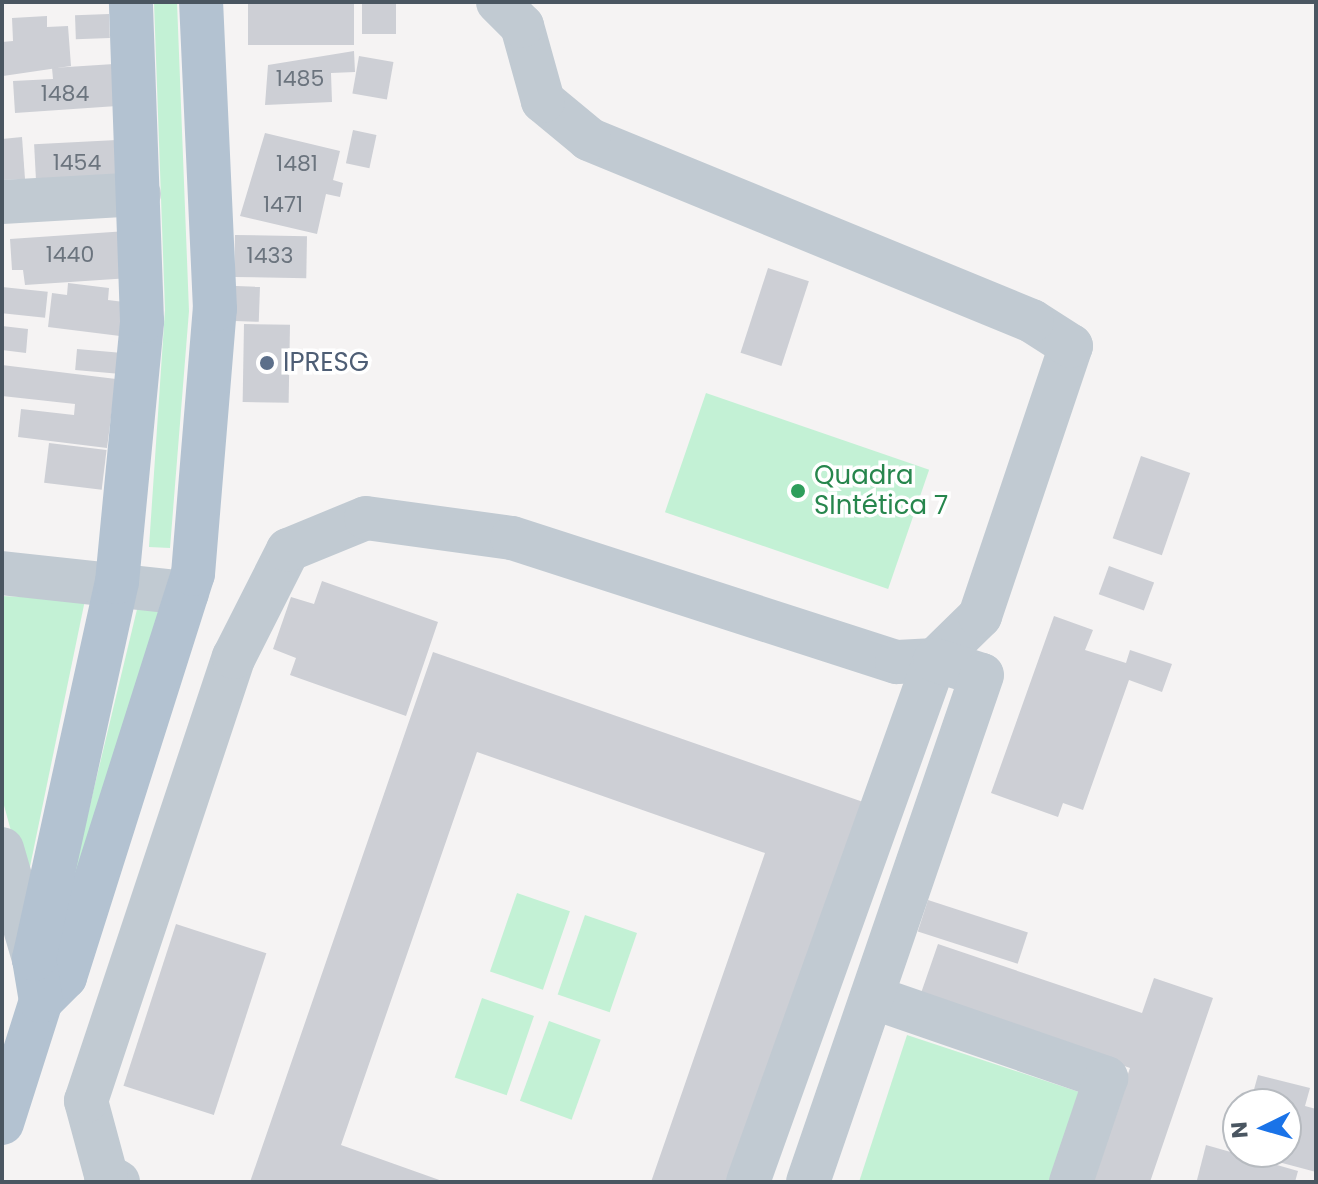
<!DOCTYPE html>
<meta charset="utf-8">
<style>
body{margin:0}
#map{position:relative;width:1318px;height:1184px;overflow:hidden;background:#f5f3f3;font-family:Poppins,sans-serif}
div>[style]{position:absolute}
.green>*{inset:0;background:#c3f1d5;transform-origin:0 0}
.building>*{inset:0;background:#cdcfd5;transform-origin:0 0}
.minor>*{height:44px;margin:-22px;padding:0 22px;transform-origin:22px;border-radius:22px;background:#c1cad2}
.major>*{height:44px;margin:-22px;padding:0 22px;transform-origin:22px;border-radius:22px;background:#b3c2d1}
.dots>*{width:22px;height:22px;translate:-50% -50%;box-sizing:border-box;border:4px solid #fff;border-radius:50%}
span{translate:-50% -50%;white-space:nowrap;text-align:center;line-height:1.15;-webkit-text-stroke:7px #fff;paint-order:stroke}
.number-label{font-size:22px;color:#6b747e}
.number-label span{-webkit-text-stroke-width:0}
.service-label{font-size:26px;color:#4e5e75}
.left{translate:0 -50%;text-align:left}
.leisure-label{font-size:26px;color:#27864d}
.frame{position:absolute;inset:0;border:4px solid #4a5661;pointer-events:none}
.north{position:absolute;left:1222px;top:1088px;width:80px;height:80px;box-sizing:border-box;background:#fff;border:2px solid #b7bbc0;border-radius:50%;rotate:265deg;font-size:22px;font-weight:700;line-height:32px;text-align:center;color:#4a5661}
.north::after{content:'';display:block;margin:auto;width:28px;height:36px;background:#1a73e8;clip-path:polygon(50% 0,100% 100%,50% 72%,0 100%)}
</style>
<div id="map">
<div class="green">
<i style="clip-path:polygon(154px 2px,177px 2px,189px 311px,170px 548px,149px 547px,165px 310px)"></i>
<i style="left:706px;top:393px;width:236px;height:126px;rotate:19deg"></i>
<i style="clip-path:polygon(2px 596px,85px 600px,26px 886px,2px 798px)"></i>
<i style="clip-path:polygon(139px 601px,163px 604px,64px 913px)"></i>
<i style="left:517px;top:893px;width:56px;height:83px;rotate:19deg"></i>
<i style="left:585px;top:915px;width:55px;height:84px;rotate:19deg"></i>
<i style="left:482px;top:998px;width:55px;height:84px;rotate:19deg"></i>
<i style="left:549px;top:1021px;width:55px;height:85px;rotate:20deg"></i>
<i style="clip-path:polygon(907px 1035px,1079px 1092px,1049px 1182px,859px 1182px)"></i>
</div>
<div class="building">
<i style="left:248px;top:2px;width:106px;height:43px"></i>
<i style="left:362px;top:2px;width:34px;height:32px"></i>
<i style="left:109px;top:14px;width:24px;height:34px;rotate:88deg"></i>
<i style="clip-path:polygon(47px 16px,47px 27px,68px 26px,71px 66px,3px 76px,2px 42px,13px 41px,12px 18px)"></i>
<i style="clip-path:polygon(354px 51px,355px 72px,331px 73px,332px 102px,265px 105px,268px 65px)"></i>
<i style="left:359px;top:56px;width:35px;height:38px;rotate:10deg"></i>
<i style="clip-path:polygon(114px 64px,117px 106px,15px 113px,13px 81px,53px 79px,52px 68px)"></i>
<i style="left:353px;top:130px;width:24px;height:34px;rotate:12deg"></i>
<i style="clip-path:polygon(265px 133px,340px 151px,333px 180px,343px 183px,340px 197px,326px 194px,317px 234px,240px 216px)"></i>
<i style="clip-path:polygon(22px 137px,25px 179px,2px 180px,2px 139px)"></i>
<i style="left:117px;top:140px;width:40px;height:83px;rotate:87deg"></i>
<i style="clip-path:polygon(127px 231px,130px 278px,25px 285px,23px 270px,12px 270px,10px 239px)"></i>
<i style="left:235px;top:235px;width:72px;height:42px;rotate:1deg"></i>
<i style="left:768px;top:268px;width:43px;height:89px;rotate:18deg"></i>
<i style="clip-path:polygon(68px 283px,109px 288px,108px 300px,124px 302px,120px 336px,48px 327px,52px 293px,67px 295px)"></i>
<i style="left:236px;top:286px;width:24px;height:35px;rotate:2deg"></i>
<i style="left:2px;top:287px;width:46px;height:26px;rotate:6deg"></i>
<i style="left:244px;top:324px;width:46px;height:78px;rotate:1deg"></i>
<i style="clip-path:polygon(2px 326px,28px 329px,26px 353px,2px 350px)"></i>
<i style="left:77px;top:349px;width:43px;height:21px;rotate:5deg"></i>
<i style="clip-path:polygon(2px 365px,116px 379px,107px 448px,18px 437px,21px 409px,74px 415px,75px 404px,2px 396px)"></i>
<i style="left:49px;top:443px;width:58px;height:40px;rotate:7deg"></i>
<i style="left:1141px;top:456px;width:52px;height:87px;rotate:19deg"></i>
<i style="left:1109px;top:566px;width:48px;height:30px;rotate:20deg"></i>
<i style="clip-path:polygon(322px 581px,438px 622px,406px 716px,290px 675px,296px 658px,273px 649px,291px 597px,314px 604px)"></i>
<i style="clip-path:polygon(1054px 616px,1093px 630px,1085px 650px,1126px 663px,1130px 650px,1172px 664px,1162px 692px,1129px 680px,1083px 810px,1063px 803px,1058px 817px,991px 793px)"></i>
<i style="clip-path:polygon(433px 652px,866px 803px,735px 1182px,651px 1182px,765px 853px,477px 752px,341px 1145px,445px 1182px,250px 1182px)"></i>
<i style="left:928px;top:900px;width:105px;height:33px;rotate:18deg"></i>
<i style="left:176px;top:924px;width:95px;height:170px;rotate:18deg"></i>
<i style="clip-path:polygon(938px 944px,1142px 1013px,1154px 978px,1213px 998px,1150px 1182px,1091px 1182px,1130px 1068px,920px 996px)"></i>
<i style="clip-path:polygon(1258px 1075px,1310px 1088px,1305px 1106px,1316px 1109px,1316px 1172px,1245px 1153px,1286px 1152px,1286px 1104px,1250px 1104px)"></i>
<i style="clip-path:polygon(1206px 1145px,1298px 1171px,1295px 1182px,1197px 1180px)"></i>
</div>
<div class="minor">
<i style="left:2px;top:202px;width:137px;rotate:-3.3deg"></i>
<i style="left:2px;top:573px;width:186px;rotate:6.2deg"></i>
<i style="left:2px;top:849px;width:115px;rotate:73.8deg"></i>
<i style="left:34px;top:959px;width:16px;rotate:30deg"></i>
<i style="left:872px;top:997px;width:248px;rotate:19.1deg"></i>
<i style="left:1106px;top:1078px;width:110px;rotate:108.6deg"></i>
<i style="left:118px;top:1182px;width:14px;rotate:-150deg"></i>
<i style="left:106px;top:1175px;width:77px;rotate:-105.1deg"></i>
<i style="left:86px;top:1101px;width:468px;rotate:-71.6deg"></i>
<i style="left:234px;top:657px;width:120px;rotate:-63.2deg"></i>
<i style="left:288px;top:550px;width:84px;rotate:-22.3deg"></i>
<i style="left:366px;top:518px;width:147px;rotate:7.8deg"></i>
<i style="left:512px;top:538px;width:404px;rotate:17.9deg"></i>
<i style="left:897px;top:662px;width:38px;rotate:-3deg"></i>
<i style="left:935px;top:660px;width:63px;rotate:-44.4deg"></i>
<i style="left:980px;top:616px;width:285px;rotate:-71.4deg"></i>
<i style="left:1071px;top:346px;width:46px;rotate:-147.3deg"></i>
<i style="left:1032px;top:321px;width:479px;rotate:-157.7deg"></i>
<i style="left:589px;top:139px;width:60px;rotate:-140.4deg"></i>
<i style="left:543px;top:101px;width:78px;rotate:-105.6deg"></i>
<i style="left:522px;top:26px;width:34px;rotate:-135deg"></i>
<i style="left:748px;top:1182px;width:554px;rotate:-70.29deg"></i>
<i style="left:935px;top:660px;width:49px;rotate:17.7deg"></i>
<i style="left:982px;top:675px;width:536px;rotate:108.94deg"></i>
</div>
<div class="major">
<i style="left:41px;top:1001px;width:34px;rotate:-45deg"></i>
<i style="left:65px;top:977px;width:423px;rotate:-72.4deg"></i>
<i style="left:193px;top:574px;width:266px;rotate:-85.3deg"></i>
<i style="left:215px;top:309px;width:307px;rotate:-92.6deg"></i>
<i style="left:2px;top:1123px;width:128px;rotate:-72.3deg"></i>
<i style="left:41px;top:1001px;width:43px;rotate:-99.5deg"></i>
<i style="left:34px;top:959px;width:386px;rotate:-77.6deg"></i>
<i style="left:117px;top:582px;width:262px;rotate:-84.5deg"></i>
<i style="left:142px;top:321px;width:319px;rotate:-92deg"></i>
</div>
<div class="dots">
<i style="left:267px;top:363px;background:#5c6f8a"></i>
<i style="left:798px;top:491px;background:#2e9e5b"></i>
</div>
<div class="number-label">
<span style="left:300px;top:79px">1485</span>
<span style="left:65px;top:94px">1484</span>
<span style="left:77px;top:163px">1454</span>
<span style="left:297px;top:164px">1481</span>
<span style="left:283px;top:205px">1471</span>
<span style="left:70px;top:255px">1440</span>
<span style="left:270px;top:256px">1433</span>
</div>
<div class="service-label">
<span class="left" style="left:283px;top:363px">IPRESG</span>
</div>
<div class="leisure-label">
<span class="left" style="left:814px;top:491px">Quadra<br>SIntética 7</span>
</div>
<div class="frame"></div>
<div class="north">N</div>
</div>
